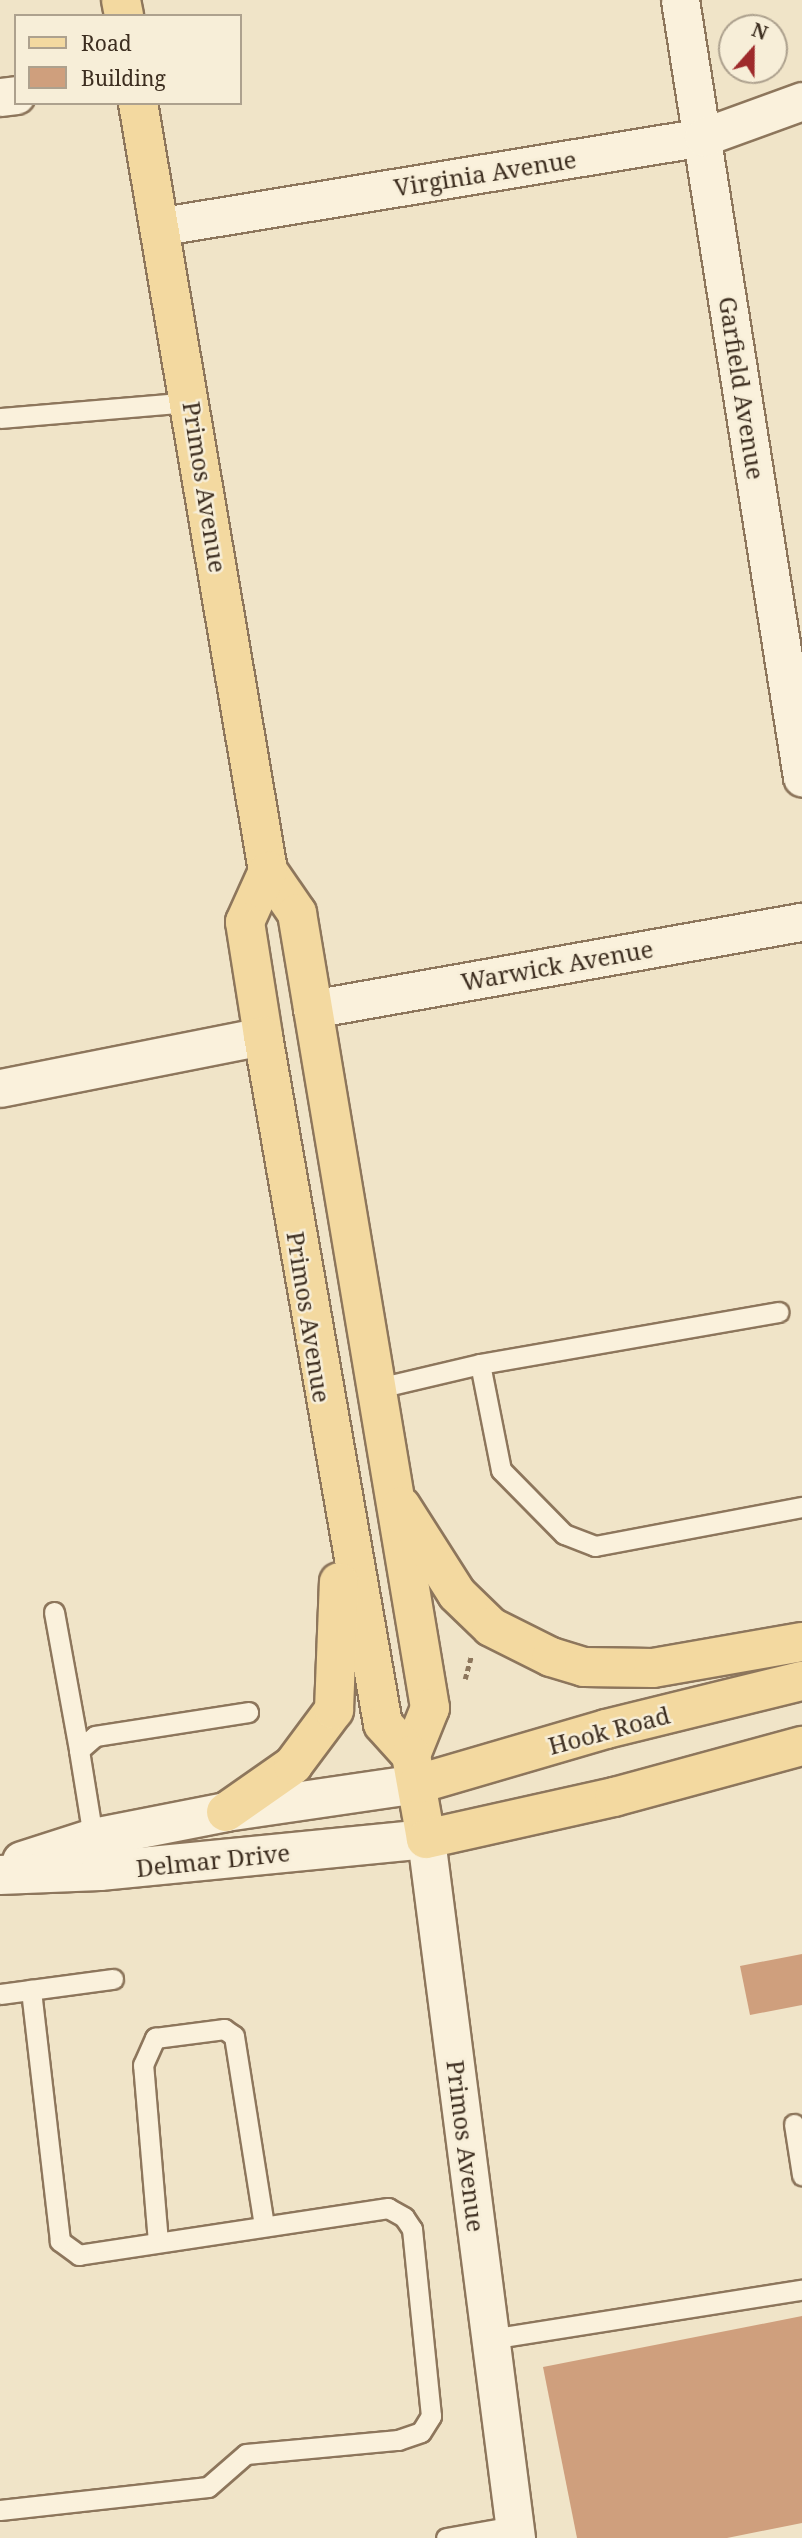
<!DOCTYPE html>
<style>
body{margin:0}
#map{position:relative;width:802px;height:2538px;overflow:hidden;background:#f0e4c8;font-family:"Noto Serif",serif}
div>[style]{position:absolute}
.building>*{inset:0;background:#cf9f7d}
.path>*{height:4.5px;margin-top:-2.25px;transform-origin:0;background:repeating-linear-gradient(90deg,#8d765c 0 5px,transparent 0 8.5px)}
.roads{filter:drop-shadow(2px 0 #8d765c) drop-shadow(-2px 0 #8d765c) drop-shadow(0 2px #8d765c) drop-shadow(0 -2px #8d765c)}
.service>*{height:19px;margin:-9.5px;padding:0 9.5px;transform-origin:9.5px;border-radius:9.5px;background:#faf1dc}
.minor>*{height:37px;margin:-18.5px;padding:0 18.5px;transform-origin:18.5px;border-radius:18.5px;background:#faf1dc}
.tertiary>*{height:38px;margin:-19px;padding:0 19px;transform-origin:19px;border-radius:19px;background:#faf1dc}
.primary>*{height:38px;margin:-19px;padding:0 19px;transform-origin:19px;border-radius:19px;background:#f3d9a0}
span{translate:-50% -50%;white-space:nowrap;text-align:center;line-height:1.15;-webkit-text-stroke:5px #f7eed8;paint-order:stroke}
.street-label{font-size:24px;color:#3d2e20}
.legend{position:absolute;left:14px;top:14px;width:228px;height:91px;box-sizing:border-box;background:#f7eed8;border:2px solid #ada18e;margin:0;padding:9px 12px;list-style:none;font-size:21px;color:#3d2e20}
.legend li{display:flex;align-items:center;gap:14px;height:35px}
.legend b{width:35px;border:2px solid #ada18e}
.north{position:absolute;left:718px;top:14px;width:70px;height:70px;box-sizing:border-box;background:#f7eed8;border:2px solid #ada18e;border-radius:50%;rotate:21deg;font-size:19px;font-weight:700;line-height:28px;text-align:center;color:#3d2e20}
.north::after{content:'';display:block;margin:auto;width:24px;height:32px;background:#9e2a2b;clip-path:polygon(50% 0,100% 100%,50% 72%,0 100%)}
</style>
<div id="map">
<div class="building">
<i style="clip-path:polygon(802px 1954px,802px 2005px,750px 2015px,740px 1966px)"></i>
<i style="clip-path:polygon(802px 2316px,802px 2523px,727px 2538px,577px 2538px,543px 2367px)"></i>
</div>
<div class="path">
<i style="left:465px;top:1679px;width:23px;rotate:-75deg"></i>
</div>
<div class="roads">
<div class="service">
<i style="left:0;top:418px;width:192px;rotate:-4.8deg"></i>
<i style="left:480px;top:1364px;width:303px;rotate:-9.9deg"></i>
<i style="left:374px;top:1389px;width:109px;rotate:-13.3deg"></i>
<i style="left:480px;top:1364px;width:108px;rotate:78.8deg"></i>
<i style="left:501px;top:1470px;width:90px;rotate:45.5deg"></i>
<i style="left:564px;top:1534px;width:33px;rotate:21deg"></i>
<i style="left:595px;top:1546px;width:211px;rotate:-10.7deg"></i>
<i style="left:54px;top:1612px;width:140px;rotate:79.7deg"></i>
<i style="left:94px;top:1843px;width:94px;rotate:-99.2deg"></i>
<i style="left:79px;top:1750px;width:21px;rotate:-41deg"></i>
<i style="left:95px;top:1736px;width:155px;rotate:-8.9deg"></i>
<i style="left:0;top:1994px;width:114px;rotate:-7.6deg"></i>
<i style="left:794px;top:2124px;width:52px;rotate:81.1deg"></i>
<i style="left:158px;top:2242px;width:178px;rotate:-94.8deg"></i>
<i style="left:143px;top:2065px;width:30px;rotate:-66deg"></i>
<i style="left:155px;top:2038px;width:70px;rotate:-7.4deg"></i>
<i style="left:224px;top:2029px;width:12px;rotate:35deg"></i>
<i style="left:234px;top:2036px;width:191px;rotate:81deg"></i>
<i style="left:491px;top:2339px;width:315px;rotate:-9deg"></i>
<i style="left:0;top:2510px;width:209px;rotate:-6.3deg"></i>
<i style="left:208px;top:2487px;width:50px;rotate:-41deg"></i>
<i style="left:246px;top:2454px;width:153px;rotate:-5.3deg"></i>
<i style="left:398px;top:2440px;width:24px;rotate:-19deg"></i>
<i style="left:421px;top:2432px;width:19px;rotate:-58deg"></i>
<i style="left:431px;top:2416px;width:188px;rotate:-95.8deg"></i>
<i style="left:412px;top:2229px;width:14px;rotate:-124deg"></i>
<i style="left:404px;top:2217px;width:18px;rotate:-151deg"></i>
<i style="left:388px;top:2208px;width:313px;rotate:171.4deg"></i>
<i style="left:79px;top:2255px;width:24px;rotate:-144deg"></i>
<i style="left:60px;top:2241px;width:253px;rotate:-96.6deg"></i>
<i style="left:446px;top:2538px;width:70px;rotate:-9.9deg"></i>
</div>
<div class="minor">
<i style="left:680px;top:0;width:787px;rotate:81.08deg"></i>
<i style="left:0;top:97px;width:16px;rotate:-7deg"></i>
<i style="left:163px;top:226px;width:547px;rotate:-9.36deg"></i>
<i style="left:703px;top:137px;width:105px;rotate:-20deg"></i>
<i style="left:312px;top:1009px;width:498px;rotate:-10.1deg"></i>
<i style="left:0;top:1088px;width:268px;rotate:-11.2deg"></i>
<i style="left:426px;top:1839px;width:705px;rotate:82.66deg"></i>
</div>
<div class="tertiary">
<i style="left:22px;top:1861px;width:76px;rotate:-17.7deg"></i>
<i style="left:94px;top:1838px;width:135px;rotate:-11.1deg"></i>
<i style="left:226px;top:1812px;width:194px;rotate:-8.3deg"></i>
<i style="left:0;top:1875px;width:100px;rotate:-2.3deg"></i>
<i style="left:100px;top:1871px;width:328px;rotate:-5.6deg"></i>
</div>
<div class="primary">
<i style="left:121px;top:0;width:16px;rotate:79deg"></i>
<i style="left:138px;top:103px;width:779px;rotate:80.39deg"></i>
<i style="left:268px;top:871px;width:51px;rotate:55.4deg"></i>
<i style="left:297px;top:913px;width:806px;rotate:80.5deg"></i>
<i style="left:430px;top:1708px;width:51px;rotate:112deg"></i>
<i style="left:268px;top:871px;width:56px;rotate:114.3deg"></i>
<i style="left:245px;top:922px;width:115px;rotate:81deg"></i>
<i style="left:263px;top:1036px;width:698px;rotate:80.11deg"></i>
<i style="left:383px;top:1724px;width:42px;rotate:47.9deg"></i>
<i style="left:411px;top:1755px;width:85px;rotate:79.9deg"></i>
<i style="left:426px;top:1839px;width:193px;rotate:-12.6deg"></i>
<i style="left:614px;top:1797px;width:195px;rotate:-15.2deg"></i>
<i style="left:401px;top:1506px;width:104px;rotate:57.5deg"></i>
<i style="left:457px;top:1594px;width:47px;rotate:44.1deg"></i>
<i style="left:491px;top:1627px;width:67px;rotate:26.6deg"></i>
<i style="left:551px;top:1657px;width:34px;rotate:17deg"></i>
<i style="left:584px;top:1667px;width:69px;rotate:0.8deg"></i>
<i style="left:653px;top:1668px;width:151px;rotate:-9.9deg"></i>
<i style="left:418px;top:1784px;width:196px;rotate:-16.3deg"></i>
<i style="left:606px;top:1729px;width:202px;rotate:-13.8deg"></i>
<i style="left:226px;top:1812px;width:82px;rotate:-35deg"></i>
<i style="left:293px;top:1765px;width:69px;rotate:-53.3deg"></i>
<i style="left:334px;top:1710px;width:128px;rotate:-87.8deg"></i>
</div>
</div>
<div class="street-label">
<span style="left:485px;top:173px;rotate:-9deg">Virginia Avenue</span>
<span style="left:742px;top:388px;rotate:81deg">Garfield Avenue</span>
<span style="left:205px;top:487px;rotate:81deg">Primos Avenue</span>
<span style="left:557px;top:965px;rotate:-10deg">Warwick Avenue</span>
<span style="left:309px;top:1317px;rotate:81deg">Primos Avenue</span>
<span style="left:609px;top:1730px;rotate:-15deg">Hook Road</span>
<span style="left:213px;top:1860px;rotate:-6deg">Delmar Drive</span>
<span style="left:466px;top:2146px;rotate:83deg">Primos Avenue</span>
</div>
<ul class="legend">
<li><b style="height:9px;background:#f3d9a0"></b>Road</li>
<li><b style="height:19px;background:#cf9f7d"></b>Building</li>
</ul>
<div class="north">N</div>
</div>
